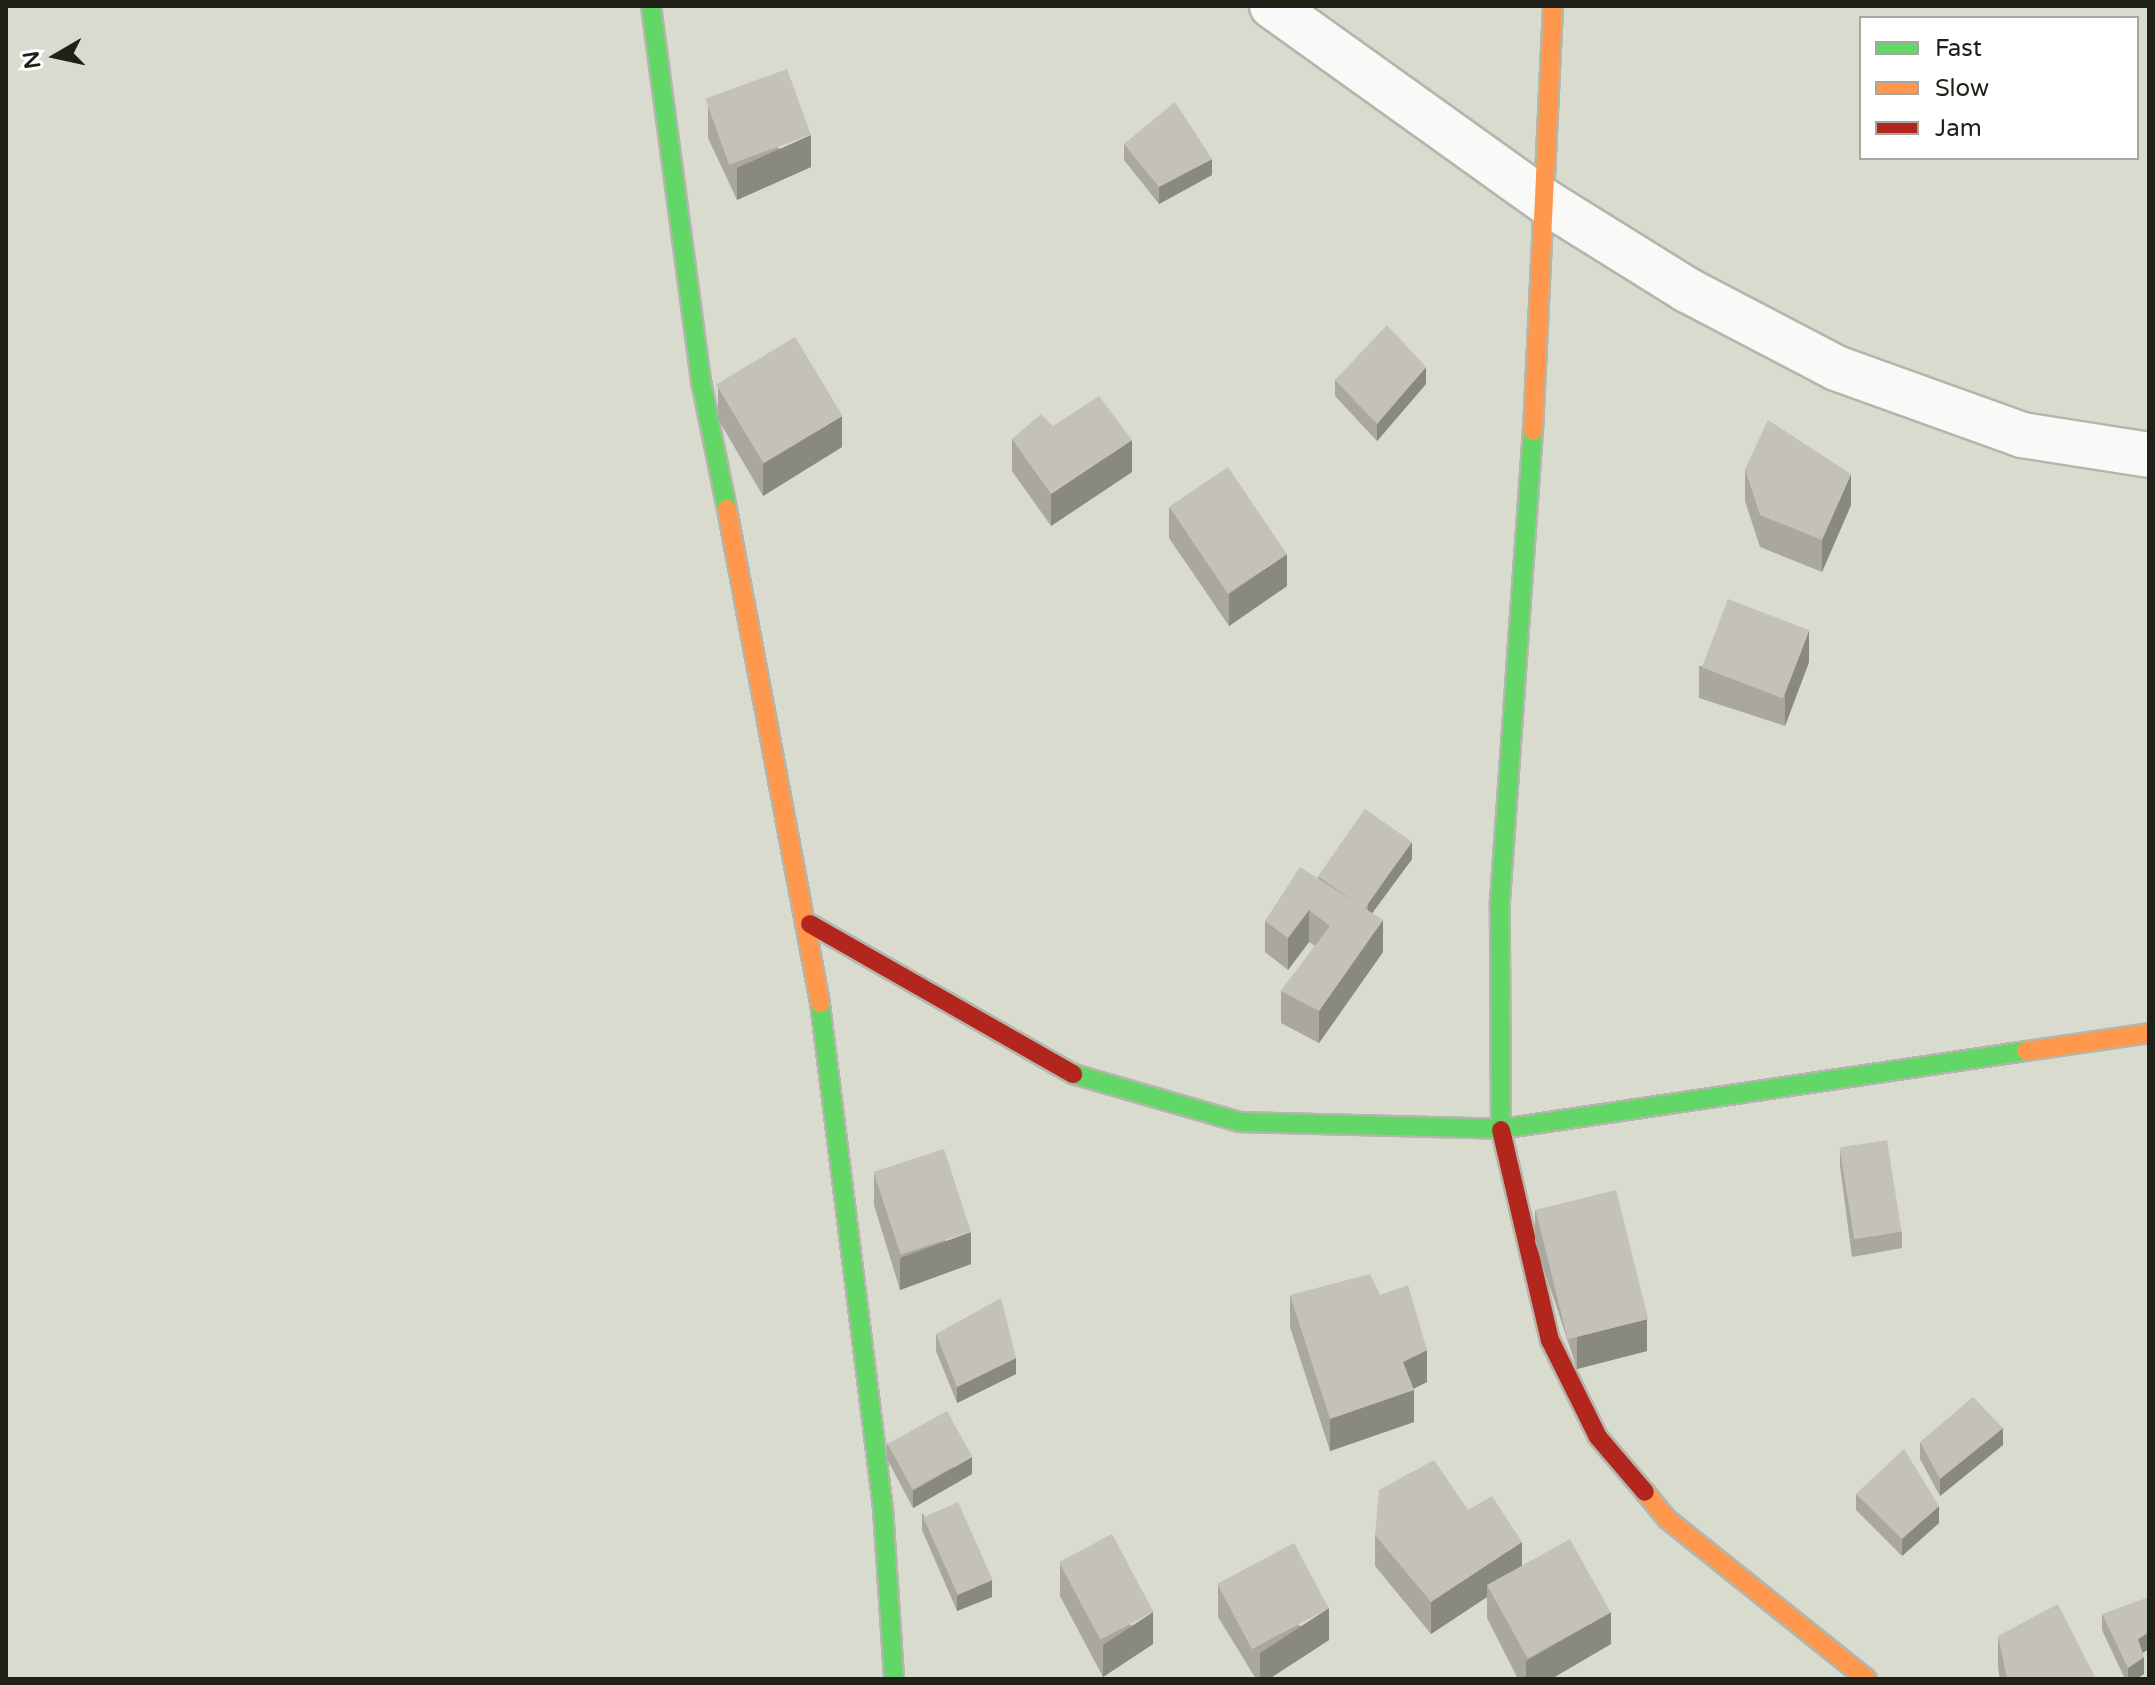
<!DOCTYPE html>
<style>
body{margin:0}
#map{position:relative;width:2155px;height:1685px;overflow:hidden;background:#d9dbce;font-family:"Varela Round",sans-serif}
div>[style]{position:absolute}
.roads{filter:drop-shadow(2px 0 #b4b6ac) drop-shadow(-2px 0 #b4b6ac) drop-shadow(0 2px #b4b6ac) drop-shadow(0 -2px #b4b6ac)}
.street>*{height:44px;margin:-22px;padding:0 22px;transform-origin:22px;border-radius:22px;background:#f9faf8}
.fast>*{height:18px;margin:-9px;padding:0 9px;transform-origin:9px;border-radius:9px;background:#63d668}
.slow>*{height:18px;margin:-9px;padding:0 9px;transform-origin:9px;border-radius:9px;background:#ff974d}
.jam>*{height:18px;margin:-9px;padding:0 9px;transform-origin:9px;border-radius:9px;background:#b3261e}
.wall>*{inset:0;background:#a9a79e}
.shaded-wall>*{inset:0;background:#898881}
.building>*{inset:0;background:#c4c2b8;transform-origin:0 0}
span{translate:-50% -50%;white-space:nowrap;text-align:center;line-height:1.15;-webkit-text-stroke:6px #fff;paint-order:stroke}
.frame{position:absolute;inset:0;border:8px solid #1f2017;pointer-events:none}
.legend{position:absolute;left:1859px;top:16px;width:280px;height:144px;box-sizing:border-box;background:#fff;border:2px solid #a5a6a2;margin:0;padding:10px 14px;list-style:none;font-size:24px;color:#1f2017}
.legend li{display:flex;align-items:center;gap:16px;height:40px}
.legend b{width:40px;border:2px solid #a5a6a2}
.north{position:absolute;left:16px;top:16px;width:80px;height:80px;-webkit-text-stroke:6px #fff;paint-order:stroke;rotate:261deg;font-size:22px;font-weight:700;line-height:32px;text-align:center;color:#1f2017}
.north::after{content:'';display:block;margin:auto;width:28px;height:36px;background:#1f2017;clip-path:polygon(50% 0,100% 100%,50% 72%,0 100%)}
</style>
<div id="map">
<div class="roads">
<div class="street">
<i style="left:1272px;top:6px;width:340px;rotate:35.6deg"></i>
<i style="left:1549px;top:204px;width:163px;rotate:31.9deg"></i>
<i style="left:1687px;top:290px;width:168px;rotate:27.6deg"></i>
<i style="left:1836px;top:368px;width:198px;rotate:19.8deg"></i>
<i style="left:2022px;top:435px;width:129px;rotate:8.9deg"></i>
</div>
<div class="fast">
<i style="left:651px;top:6px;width:383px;rotate:82.4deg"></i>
<i style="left:702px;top:386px;width:126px;rotate:78.5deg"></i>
<i style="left:820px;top:1003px;width:509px;rotate:82.89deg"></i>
<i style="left:883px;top:1508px;width:171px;rotate:86.3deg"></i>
<i style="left:1073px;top:1074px;width:173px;rotate:16.1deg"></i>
<i style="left:1239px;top:1122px;width:262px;rotate:1.5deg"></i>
<i style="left:1501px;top:1129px;width:531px;rotate:-8.45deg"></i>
<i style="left:1501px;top:1130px;width:229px;rotate:-90.3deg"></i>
<i style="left:1500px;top:901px;width:471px;rotate:-86deg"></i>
</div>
<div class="slow">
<i style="left:1533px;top:431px;width:425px;rotate:-87.3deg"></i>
<i style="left:727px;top:509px;width:503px;rotate:79.34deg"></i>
<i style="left:2026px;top:1051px;width:124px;rotate:-8.3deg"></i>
<i style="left:1645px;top:1492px;width:35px;rotate:51deg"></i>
<i style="left:1667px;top:1519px;width:256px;rotate:38.7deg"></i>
</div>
<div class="jam">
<i style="left:810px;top:924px;width:303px;rotate:29.7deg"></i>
<i style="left:1501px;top:1130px;width:216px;rotate:76.9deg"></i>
<i style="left:1550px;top:1340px;width:108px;rotate:63.7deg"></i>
<i style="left:1598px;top:1437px;width:72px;rotate:49.5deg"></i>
</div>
</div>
<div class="wall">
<i style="clip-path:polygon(708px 106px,811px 167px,737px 200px,708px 138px)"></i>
<i style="clip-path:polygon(1124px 144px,1212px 175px,1159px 204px,1124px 160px)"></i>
<i style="clip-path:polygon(1335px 380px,1426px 384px,1377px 441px,1335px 396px)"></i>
<i style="clip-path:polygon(718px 387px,842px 447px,763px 496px,718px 419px)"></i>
<i style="clip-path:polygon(1053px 426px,1132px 472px,1051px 526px,1012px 471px,1012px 439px)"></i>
<i style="clip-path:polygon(1745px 469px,1851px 505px,1822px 572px,1760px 547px,1745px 501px)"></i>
<i style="clip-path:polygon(1169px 507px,1287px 586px,1229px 626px,1169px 538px)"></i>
<i style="clip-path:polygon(1809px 662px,1785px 726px,1699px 698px,1699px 666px)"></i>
<i style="clip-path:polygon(1412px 859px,1372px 913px,1383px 952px,1319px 1043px,1281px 1023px,1281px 991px,1315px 946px,1309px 942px,1288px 970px,1265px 952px,1265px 921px,1318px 878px,1318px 876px)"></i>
<i style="clip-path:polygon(1840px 1150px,1902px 1232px,1902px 1248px,1852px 1257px,1840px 1166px)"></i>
<i style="clip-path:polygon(874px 1174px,971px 1264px,900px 1290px,874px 1205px)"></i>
<i style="clip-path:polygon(1535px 1210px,1647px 1351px,1577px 1369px,1535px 1242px)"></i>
<i style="clip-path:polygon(1290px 1295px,1380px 1295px,1427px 1382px,1413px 1389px,1414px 1422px,1330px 1451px,1290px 1327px)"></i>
<i style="clip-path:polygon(936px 1334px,1016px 1374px,957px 1403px,936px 1351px)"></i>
<i style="clip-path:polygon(1920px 1442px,2003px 1445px,1940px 1496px,1920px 1459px)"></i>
<i style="clip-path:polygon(887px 1443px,972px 1474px,913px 1508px,887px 1459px)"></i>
<i style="clip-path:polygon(1856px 1494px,1939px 1523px,1902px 1556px,1856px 1510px)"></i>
<i style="clip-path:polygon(1468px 1510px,1522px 1566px,1611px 1644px,1551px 1679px,1518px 1679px,1487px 1618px,1487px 1597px,1431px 1634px,1375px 1566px,1375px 1535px)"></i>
<i style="clip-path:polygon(922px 1513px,992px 1597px,957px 1611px,922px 1530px)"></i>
<i style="clip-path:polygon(1060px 1564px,1153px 1644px,1103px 1677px,1060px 1596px)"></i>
<i style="clip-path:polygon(1218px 1585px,1329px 1640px,1269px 1679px,1256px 1679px,1218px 1617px)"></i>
<i style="clip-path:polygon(2102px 1614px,2143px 1653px,2144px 1674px,2136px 1679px,2125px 1679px,2102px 1630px)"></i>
<i style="clip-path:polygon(1998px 1636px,2096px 1679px,2000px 1679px,1998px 1668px)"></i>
</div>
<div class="shaded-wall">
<i style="clip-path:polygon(811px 135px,811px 167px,737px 200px,737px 168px)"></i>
<i style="clip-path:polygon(1212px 159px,1212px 175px,1159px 204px,1159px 187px)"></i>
<i style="clip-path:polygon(1426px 367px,1426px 384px,1377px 441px,1377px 424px)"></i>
<i style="clip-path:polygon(842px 416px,842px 447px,763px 496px,763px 464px)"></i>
<i style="clip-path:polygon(1132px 440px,1132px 472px,1051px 526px,1051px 494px)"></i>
<i style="clip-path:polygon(1851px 474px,1851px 505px,1822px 572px,1822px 540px)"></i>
<i style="clip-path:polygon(1287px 554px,1287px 586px,1229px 626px,1229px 594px)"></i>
<i style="clip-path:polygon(1809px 630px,1809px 662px,1785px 726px,1785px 694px)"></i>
<i style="clip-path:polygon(1412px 842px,1412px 859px,1368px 919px,1368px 903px)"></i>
<i style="clip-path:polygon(1309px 910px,1309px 942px,1288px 970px,1288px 938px)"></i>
<i style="clip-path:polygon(1383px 920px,1383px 952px,1319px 1043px,1319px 1011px)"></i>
<i style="clip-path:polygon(971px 1232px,971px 1264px,900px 1290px,900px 1258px)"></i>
<i style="clip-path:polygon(1647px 1319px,1647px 1351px,1577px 1369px,1577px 1337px)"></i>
<i style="clip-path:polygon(1427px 1350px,1427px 1382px,1407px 1392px,1414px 1390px,1414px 1422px,1330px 1451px,1330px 1419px,1403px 1362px)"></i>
<i style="clip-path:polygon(1016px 1358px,1016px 1374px,957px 1403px,957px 1387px)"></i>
<i style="clip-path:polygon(2003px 1428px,2003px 1445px,1940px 1496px,1940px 1479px)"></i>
<i style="clip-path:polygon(972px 1457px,972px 1474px,913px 1508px,913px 1491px)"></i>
<i style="clip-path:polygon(1939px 1506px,1939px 1523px,1902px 1556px,1902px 1539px)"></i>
<i style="clip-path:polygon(1522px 1542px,1522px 1574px,1487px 1586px,1487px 1597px,1431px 1634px,1431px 1602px)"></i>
<i style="clip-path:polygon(992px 1580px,992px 1597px,957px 1611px,957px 1595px)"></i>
<i style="clip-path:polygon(1329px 1608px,1329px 1640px,1269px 1679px,1260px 1679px,1260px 1653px)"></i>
<i style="clip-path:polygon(1153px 1612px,1153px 1644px,1103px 1677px,1103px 1645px)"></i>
<i style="clip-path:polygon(1611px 1612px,1611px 1644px,1551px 1679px,1526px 1679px,1526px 1661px)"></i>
<i style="clip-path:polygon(2149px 1632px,2149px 1649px,2138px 1656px,2138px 1639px)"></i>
<i style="clip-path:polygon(2144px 1657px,2144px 1674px,2136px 1679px,2128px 1679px,2128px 1668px)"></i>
</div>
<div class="building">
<i style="left:787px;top:69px;width:70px;height:87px;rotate:70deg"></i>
<i style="clip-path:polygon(1175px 102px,1212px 159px,1159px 187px,1124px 144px)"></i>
<i style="clip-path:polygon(1387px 325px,1426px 367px,1377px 424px,1335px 380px)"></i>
<i style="left:795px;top:337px;width:92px;height:92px;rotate:59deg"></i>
<i style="clip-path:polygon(1099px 396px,1132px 440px,1051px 494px,1012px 439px,1041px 414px,1053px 426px)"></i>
<i style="clip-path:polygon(1768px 420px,1851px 474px,1822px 540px,1760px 515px,1745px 469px)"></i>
<i style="left:1228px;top:467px;width:105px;height:71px;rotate:56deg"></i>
<i style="left:1728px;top:599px;width:87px;height:73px;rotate:21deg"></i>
<i style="left:1365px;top:809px;width:57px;height:82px;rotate:35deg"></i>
<i style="clip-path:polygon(1300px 867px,1383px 920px,1319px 1011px,1281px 991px,1330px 926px,1309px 910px,1288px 938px,1265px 921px)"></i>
<i style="left:1887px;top:1140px;width:93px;height:48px;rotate:81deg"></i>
<i style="left:944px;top:1149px;width:87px;height:74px;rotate:72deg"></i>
<i style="left:1616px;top:1190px;width:133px;height:83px;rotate:76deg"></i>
<i style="clip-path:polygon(1370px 1274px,1380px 1295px,1408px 1285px,1427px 1350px,1403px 1362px,1414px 1390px,1330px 1419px,1290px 1295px)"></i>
<i style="clip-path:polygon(1001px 1298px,1016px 1358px,957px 1387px,936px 1334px)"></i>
<i style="clip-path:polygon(1973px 1397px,2003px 1428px,1940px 1479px,1920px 1442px)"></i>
<i style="left:947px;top:1411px;width:52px;height:68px;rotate:61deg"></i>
<i style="clip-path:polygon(1904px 1449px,1939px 1506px,1902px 1539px,1856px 1494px)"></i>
<i style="clip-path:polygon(1434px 1460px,1468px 1510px,1492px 1496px,1522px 1542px,1431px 1602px,1375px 1535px,1379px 1490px)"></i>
<i style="left:958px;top:1502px;width:85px;height:38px;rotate:66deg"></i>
<i style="left:1112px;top:1534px;width:88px;height:60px;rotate:62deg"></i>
<i style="left:1570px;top:1539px;width:84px;height:95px;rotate:61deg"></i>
<i style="left:1294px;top:1543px;width:74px;height:87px;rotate:62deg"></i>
<i style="clip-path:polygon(2149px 1597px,2149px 1632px,2138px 1639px,2144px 1657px,2128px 1668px,2102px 1614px)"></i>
<i style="clip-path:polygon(2058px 1604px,2096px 1679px,2007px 1679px,1998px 1636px)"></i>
</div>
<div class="frame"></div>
<ul class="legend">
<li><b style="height:10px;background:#63d668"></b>Fast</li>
<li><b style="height:10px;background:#ff974d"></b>Slow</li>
<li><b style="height:10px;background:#b3261e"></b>Jam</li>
</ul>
<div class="north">N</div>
</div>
